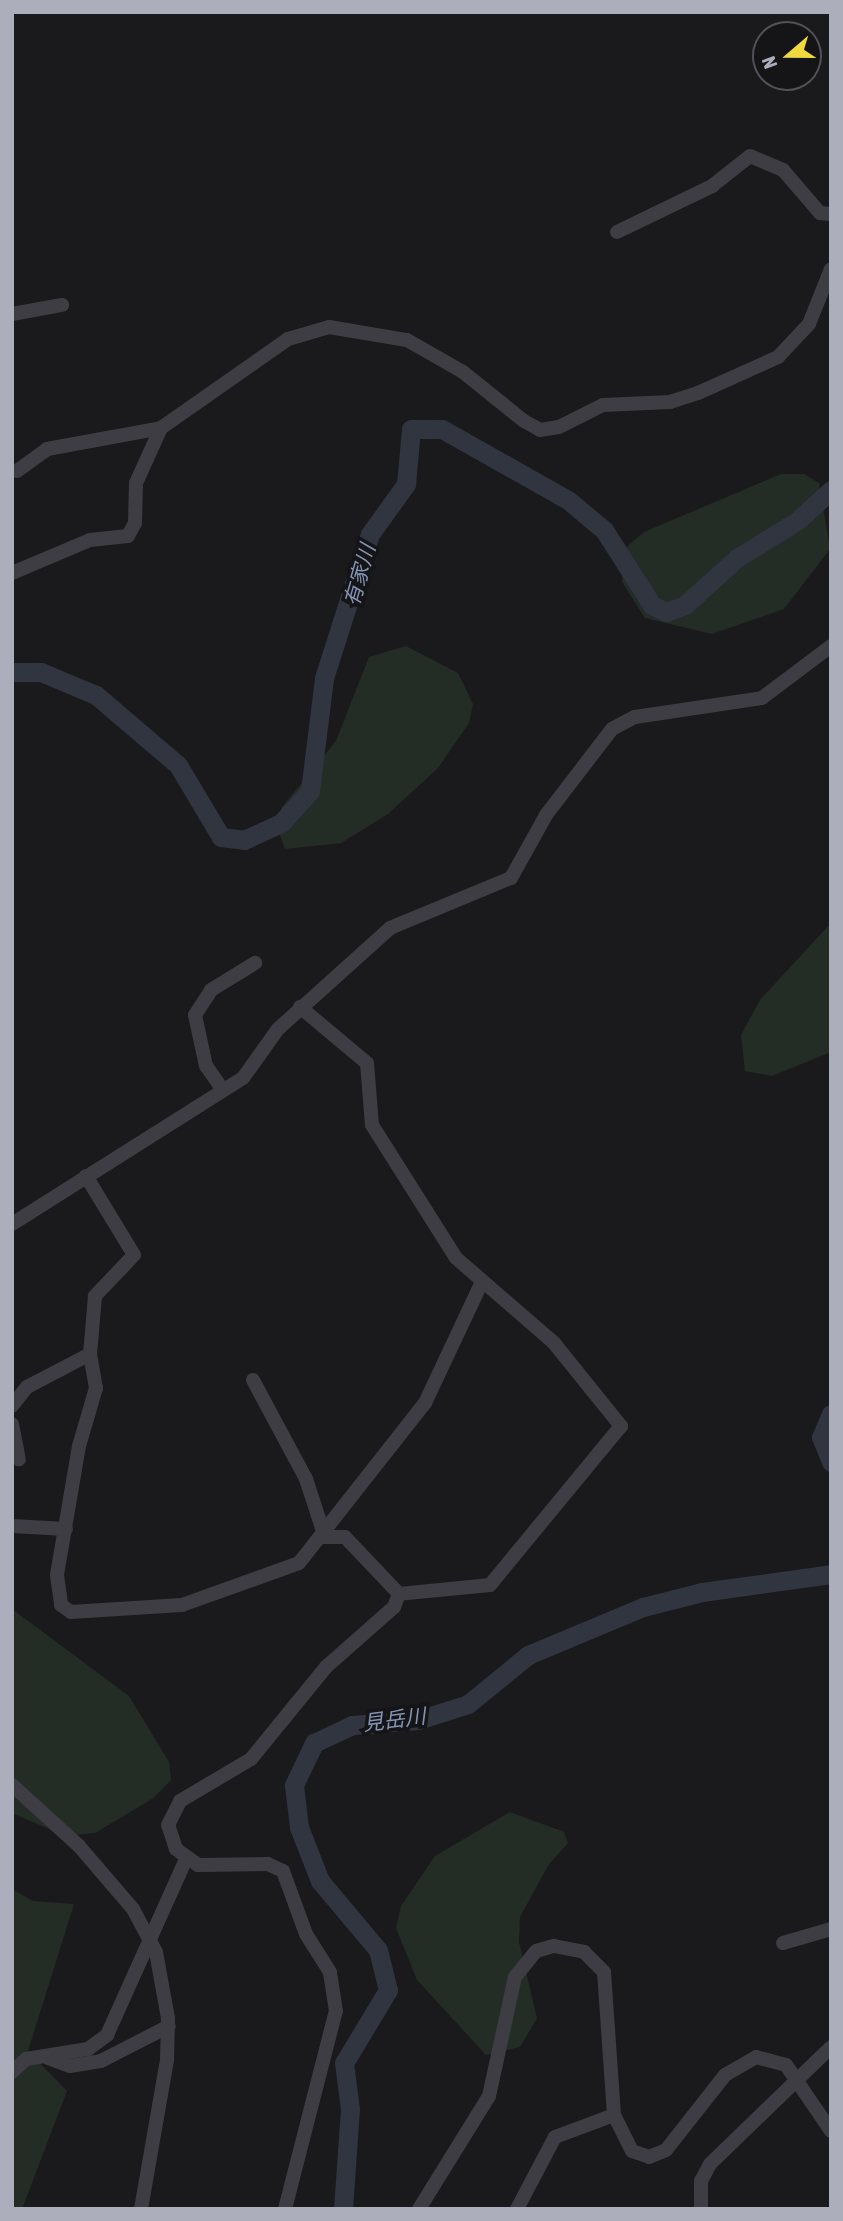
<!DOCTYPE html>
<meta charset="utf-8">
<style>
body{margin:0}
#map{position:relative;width:843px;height:2221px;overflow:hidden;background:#1a1a1c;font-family:"Asap Condensed","Noto Sans JP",sans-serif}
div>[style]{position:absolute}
.green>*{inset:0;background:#242c26}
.river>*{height:19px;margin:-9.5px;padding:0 9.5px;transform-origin:9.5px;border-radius:9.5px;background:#303540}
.minor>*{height:14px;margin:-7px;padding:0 7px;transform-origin:7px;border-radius:7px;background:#3d3d43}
.minor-bridge>*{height:14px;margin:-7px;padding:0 7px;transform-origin:7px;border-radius:7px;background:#3d3d43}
span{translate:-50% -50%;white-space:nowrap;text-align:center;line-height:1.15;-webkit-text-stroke:7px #151517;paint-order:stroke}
.water-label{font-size:21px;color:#8594b5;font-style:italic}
.frame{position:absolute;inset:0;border:14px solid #acaebb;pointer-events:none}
.north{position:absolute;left:752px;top:21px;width:70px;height:70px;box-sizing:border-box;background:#151517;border:2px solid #515259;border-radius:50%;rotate:250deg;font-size:19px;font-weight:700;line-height:28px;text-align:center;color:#acaebb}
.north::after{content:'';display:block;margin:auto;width:24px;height:32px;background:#eeda3f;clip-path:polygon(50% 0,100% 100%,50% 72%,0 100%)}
</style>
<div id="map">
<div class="green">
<i style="clip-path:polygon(781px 474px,804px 474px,819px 483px,830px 549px,784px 609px,712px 634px,645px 618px,622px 582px,623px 550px,644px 532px)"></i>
<i style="clip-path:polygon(406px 646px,458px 673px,473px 704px,469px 723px,438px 768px,388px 814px,341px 843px,285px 849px,276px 824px,282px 807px,336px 741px,369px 657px)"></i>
<i style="clip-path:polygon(831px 923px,831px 1052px,772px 1076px,745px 1071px,741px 1035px,760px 1000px)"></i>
<i style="clip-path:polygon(12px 1609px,129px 1696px,169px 1762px,171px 1780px,152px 1799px,95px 1833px,65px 1836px,12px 1813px)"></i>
<i style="clip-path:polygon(510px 1812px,564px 1832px,568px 1843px,549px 1864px,520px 1917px,519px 1942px,537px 2018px,520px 2047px,486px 2055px,417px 1980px,396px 1928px,401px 1906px,435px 1856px)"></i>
<i style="clip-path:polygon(12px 1889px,33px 1901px,74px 1904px,28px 2051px,67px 2091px,22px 2209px,12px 2209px)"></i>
</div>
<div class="river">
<i style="left:12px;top:672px;width:29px"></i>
<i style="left:41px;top:672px;width:60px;rotate:22.7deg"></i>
<i style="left:96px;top:695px;width:108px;rotate:40.5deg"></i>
<i style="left:178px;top:765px;width:84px;rotate:59.2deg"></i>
<i style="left:221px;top:837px;width:23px;rotate:7deg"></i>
<i style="left:244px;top:840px;width:41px;rotate:-24.7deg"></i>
<i style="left:281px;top:823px;width:43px;rotate:-47.8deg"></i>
<i style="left:310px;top:791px;width:114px;rotate:-82.9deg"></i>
<i style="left:324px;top:678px;width:151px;rotate:-72.3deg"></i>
<i style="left:370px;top:534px;width:62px;rotate:-54.2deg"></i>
<i style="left:406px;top:484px;width:55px;rotate:-84.8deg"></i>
<i style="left:411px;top:429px;width:31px"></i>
<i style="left:442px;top:429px;width:145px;rotate:29.4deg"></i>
<i style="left:568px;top:500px;width:47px;rotate:39.8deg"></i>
<i style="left:604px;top:530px;width:89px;rotate:57.4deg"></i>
<i style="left:652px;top:605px;width:16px;rotate:27deg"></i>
<i style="left:666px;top:612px;width:20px;rotate:-20deg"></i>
<i style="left:685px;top:605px;width:70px;rotate:-42.1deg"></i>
<i style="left:737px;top:558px;width:70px;rotate:-31.7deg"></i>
<i style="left:797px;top:521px;width:46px;rotate:-42.4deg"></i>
<i style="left:831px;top:1414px;width:25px;rotate:113deg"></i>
<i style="left:821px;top:1437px;width:27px;rotate:68deg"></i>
<i style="left:343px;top:2209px;width:100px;rotate:-86deg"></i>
<i style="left:350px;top:2109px;width:46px;rotate:-97.4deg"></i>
<i style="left:344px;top:2063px;width:85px;rotate:-58.9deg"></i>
<i style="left:388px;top:1990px;width:41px;rotate:-104deg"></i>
<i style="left:378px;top:1950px;width:90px;rotate:-130deg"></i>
<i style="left:320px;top:1881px;width:58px;rotate:-111.3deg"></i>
<i style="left:299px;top:1827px;width:42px;rotate:-96.8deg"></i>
<i style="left:294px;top:1785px;width:47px;rotate:-64.5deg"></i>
<i style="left:314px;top:1743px;width:42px;rotate:-25.3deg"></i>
<i style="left:352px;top:1725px;width:66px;rotate:-4.3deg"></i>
<i style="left:418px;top:1720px;width:52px;rotate:-17.7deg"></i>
<i style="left:468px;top:1704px;width:77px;rotate:-39.2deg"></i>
<i style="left:528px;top:1655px;width:125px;rotate:-22.7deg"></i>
<i style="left:643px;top:1607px;width:61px;rotate:-14.3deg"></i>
<i style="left:702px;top:1592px;width:130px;rotate:-7.9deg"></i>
</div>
<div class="minor">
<i style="left:617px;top:232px;width:106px;rotate:-25.8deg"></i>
<i style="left:712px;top:186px;width:48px;rotate:-38.3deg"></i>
<i style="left:750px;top:156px;width:36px;rotate:23deg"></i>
<i style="left:783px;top:170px;width:57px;rotate:49.3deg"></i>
<i style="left:820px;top:213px;width:11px;rotate:5deg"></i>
<i style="left:12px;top:314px;width:51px;rotate:-10.2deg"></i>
<i style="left:17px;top:471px;width:37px;rotate:-36deg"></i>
<i style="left:47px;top:449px;width:116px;rotate:-10.4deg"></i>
<i style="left:12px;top:573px;width:85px;rotate:-22.9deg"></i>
<i style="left:90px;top:540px;width:38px;rotate:-6deg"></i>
<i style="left:128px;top:536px;width:15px;rotate:-62deg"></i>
<i style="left:135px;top:523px;width:40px;rotate:-88.6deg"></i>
<i style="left:136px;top:483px;width:60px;rotate:-65.6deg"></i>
<i style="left:161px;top:428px;width:155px;rotate:-35deg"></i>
<i style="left:288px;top:339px;width:43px;rotate:-16.3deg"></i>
<i style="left:329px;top:327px;width:79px;rotate:9.5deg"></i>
<i style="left:407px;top:340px;width:64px;rotate:29.7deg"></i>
<i style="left:463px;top:372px;width:78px;rotate:38.8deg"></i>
<i style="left:524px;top:421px;width:18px;rotate:29deg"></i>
<i style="left:540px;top:430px;width:19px;rotate:-9deg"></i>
<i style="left:559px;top:427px;width:49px;rotate:-26.6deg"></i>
<i style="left:603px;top:405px;width:67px;rotate:-2.6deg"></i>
<i style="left:670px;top:402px;width:29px;rotate:-18deg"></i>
<i style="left:698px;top:393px;width:88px;rotate:-24.2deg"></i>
<i style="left:778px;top:357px;width:45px;rotate:-46.8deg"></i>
<i style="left:809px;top:324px;width:59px;rotate:-68.2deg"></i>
<i style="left:300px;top:1007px;width:87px;rotate:39.9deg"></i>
<i style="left:367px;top:1063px;width:62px;rotate:85.4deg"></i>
<i style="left:372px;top:1125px;width:157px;rotate:57.7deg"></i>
<i style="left:456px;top:1258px;width:130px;rotate:40.9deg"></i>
<i style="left:554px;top:1343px;width:107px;rotate:51.1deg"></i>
<i style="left:621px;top:1426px;width:206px;rotate:129.5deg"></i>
<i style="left:490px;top:1585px;width:91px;rotate:174.4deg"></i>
<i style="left:223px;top:1090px;width:29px;rotate:-125deg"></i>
<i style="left:206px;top:1066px;width:52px;rotate:-102.2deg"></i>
<i style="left:195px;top:1015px;width:30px;rotate:-57deg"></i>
<i style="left:211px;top:990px;width:52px;rotate:-31.5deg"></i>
<i style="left:86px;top:1176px;width:92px;rotate:58.7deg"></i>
<i style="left:134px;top:1255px;width:57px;rotate:133.6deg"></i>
<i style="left:95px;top:1296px;width:58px;rotate:94.9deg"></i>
<i style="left:90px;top:1354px;width:35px;rotate:80deg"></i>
<i style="left:96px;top:1388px;width:60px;rotate:106.3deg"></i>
<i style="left:79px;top:1446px;width:131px;rotate:99.7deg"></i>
<i style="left:57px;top:1575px;width:30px;rotate:82deg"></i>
<i style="left:61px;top:1605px;width:12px;rotate:35deg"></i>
<i style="left:71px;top:1612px;width:111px;rotate:-3.6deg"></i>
<i style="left:182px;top:1605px;width:124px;rotate:-19.7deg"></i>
<i style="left:299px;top:1563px;width:204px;rotate:-51.8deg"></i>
<i style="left:425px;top:1403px;width:132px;rotate:-64.8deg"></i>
<i style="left:12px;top:1224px;width:273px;rotate:-32.3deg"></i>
<i style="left:243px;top:1078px;width:60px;rotate:-54.5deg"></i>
<i style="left:278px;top:1029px;width:151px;rotate:-42deg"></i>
<i style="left:390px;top:928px;width:131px;rotate:-22.5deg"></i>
<i style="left:511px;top:878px;width:72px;rotate:-60.9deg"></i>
<i style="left:546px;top:815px;width:108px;rotate:-52.5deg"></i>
<i style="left:612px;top:729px;width:26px;rotate:-28deg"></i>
<i style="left:635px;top:717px;width:128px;rotate:-8.5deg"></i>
<i style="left:762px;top:698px;width:86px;rotate:-37deg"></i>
<i style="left:253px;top:1380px;width:112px;rotate:61.8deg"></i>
<i style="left:306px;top:1479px;width:61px;rotate:71.9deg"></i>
<i style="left:12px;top:1406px;width:24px;rotate:-52deg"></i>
<i style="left:27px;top:1387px;width:71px;rotate:-27.6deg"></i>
<i style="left:12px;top:1424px;width:36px;rotate:79deg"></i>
<i style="left:12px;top:1526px;width:54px;rotate:3.2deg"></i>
<i style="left:325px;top:1537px;width:20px"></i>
<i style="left:345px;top:1537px;width:79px;rotate:46.5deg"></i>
<i style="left:12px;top:1785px;width:91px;rotate:42.3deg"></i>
<i style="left:79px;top:1846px;width:83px;rotate:49.4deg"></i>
<i style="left:783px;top:1943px;width:50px;rotate:-16.3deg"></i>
<i style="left:48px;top:2058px;width:23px;rotate:20deg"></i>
<i style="left:70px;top:2066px;width:31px;rotate:-9deg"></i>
<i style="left:101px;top:2061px;width:76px;rotate:-27.2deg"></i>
<i style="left:12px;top:2072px;width:19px;rotate:-43deg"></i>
<i style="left:26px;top:2059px;width:63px;rotate:-9.2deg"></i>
<i style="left:88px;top:2049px;width:24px;rotate:-36deg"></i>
<i style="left:107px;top:2035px;width:193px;rotate:-65.8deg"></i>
<i style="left:141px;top:2209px;width:151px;rotate:-80.1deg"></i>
<i style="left:167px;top:2060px;width:42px;rotate:-88.6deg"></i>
<i style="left:285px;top:2209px;width:204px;rotate:-75.6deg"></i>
<i style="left:336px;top:2011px;width:39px;rotate:-99deg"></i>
<i style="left:330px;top:1972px;width:45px;rotate:-122.3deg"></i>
<i style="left:306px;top:1934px;width:67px;rotate:-110.1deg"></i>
<i style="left:283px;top:1871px;width:17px;rotate:-155deg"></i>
<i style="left:268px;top:1864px;width:70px;rotate:179.2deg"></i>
<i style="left:198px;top:1865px;width:27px;rotate:-144deg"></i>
<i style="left:176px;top:1849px;width:25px;rotate:-108deg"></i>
<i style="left:168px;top:1825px;width:27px;rotate:-63deg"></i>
<i style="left:180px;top:1801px;width:82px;rotate:-30.6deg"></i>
<i style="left:251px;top:1759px;width:119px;rotate:-50.8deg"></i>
<i style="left:326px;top:1667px;width:91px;rotate:-41.4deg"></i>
<i style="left:394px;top:1607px;width:14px;rotate:-69deg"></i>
<i style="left:419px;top:2209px;width:133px;rotate:-58.2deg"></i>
<i style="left:489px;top:2096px;width:122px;rotate:-77.7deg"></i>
<i style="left:515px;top:1977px;width:33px;rotate:-51deg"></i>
<i style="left:536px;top:1951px;width:19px;rotate:-16deg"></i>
<i style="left:554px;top:1946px;width:31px;rotate:11deg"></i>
<i style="left:584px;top:1952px;width:28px;rotate:45deg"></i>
<i style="left:604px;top:1972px;width:143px;rotate:86deg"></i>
<i style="left:614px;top:2115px;width:40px;rotate:63.4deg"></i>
<i style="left:632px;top:2151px;width:18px;rotate:19deg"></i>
<i style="left:649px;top:2157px;width:18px;rotate:-22deg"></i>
<i style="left:666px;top:2150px;width:95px;rotate:-51.8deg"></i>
<i style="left:725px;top:2075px;width:36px;rotate:-30deg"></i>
<i style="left:756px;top:2057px;width:31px;rotate:15deg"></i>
<i style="left:786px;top:2065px;width:80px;rotate:55.7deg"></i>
<i style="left:517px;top:2209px;width:81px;rotate:-62.2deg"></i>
<i style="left:555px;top:2137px;width:63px;rotate:-20.4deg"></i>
<i style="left:701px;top:2209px;width:28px;rotate:-90deg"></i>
<i style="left:701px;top:2181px;width:19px;rotate:-62deg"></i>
<i style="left:710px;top:2164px;width:168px;rotate:-44deg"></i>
</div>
<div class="minor-bridge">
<i style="left:133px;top:1909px;width:49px;rotate:61.9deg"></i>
<i style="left:156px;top:1952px;width:67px;rotate:79.7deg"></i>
</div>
<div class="water-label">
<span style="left:359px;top:575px;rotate:-74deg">有家川</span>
<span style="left:394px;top:1719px;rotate:-7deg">見岳川</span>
</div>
<div class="frame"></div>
<div class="north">N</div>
</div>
